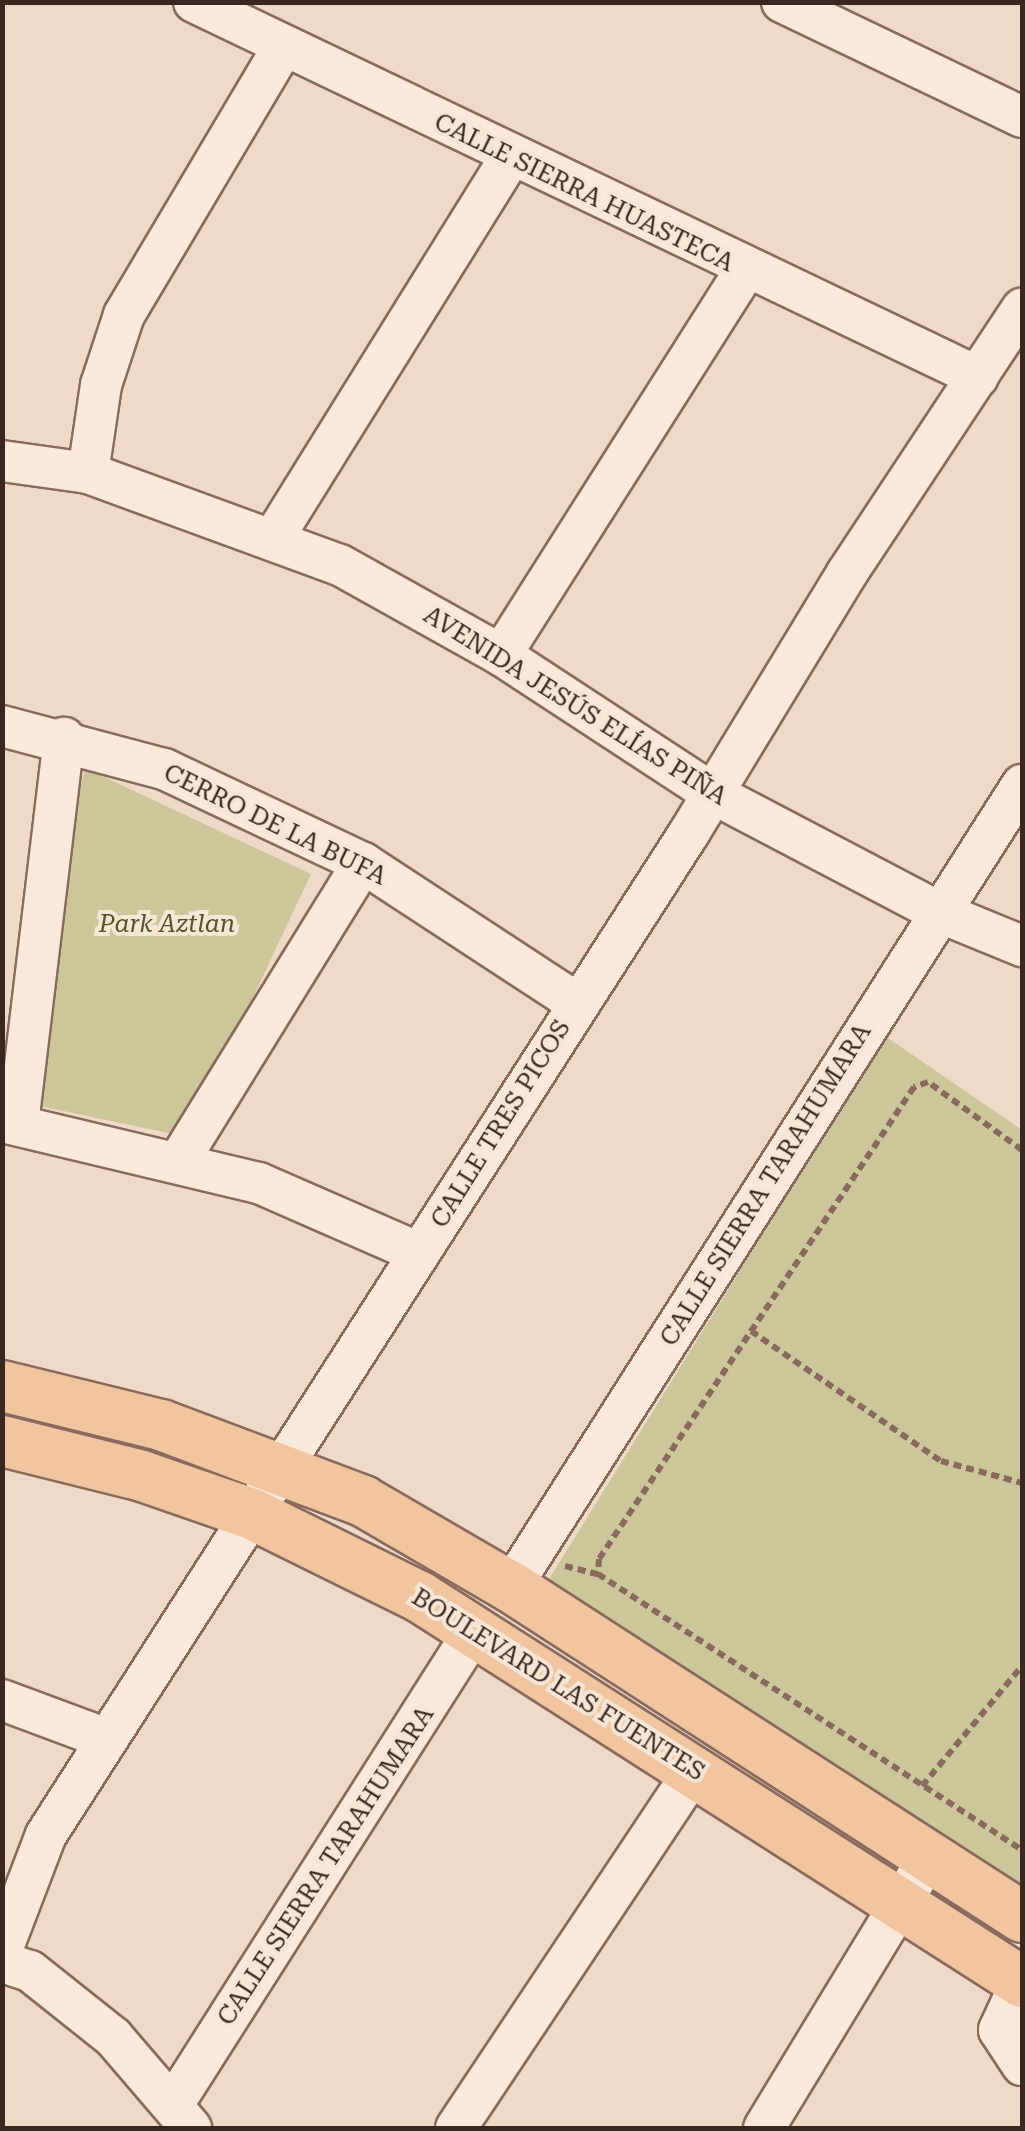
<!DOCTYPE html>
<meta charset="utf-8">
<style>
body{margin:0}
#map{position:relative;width:1025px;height:2131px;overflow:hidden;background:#eedac7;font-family:"Roboto Serif",serif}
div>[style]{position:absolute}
.green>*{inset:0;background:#ccc79a}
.path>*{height:6px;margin-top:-3px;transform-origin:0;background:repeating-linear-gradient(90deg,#896a5c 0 8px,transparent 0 13px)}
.roads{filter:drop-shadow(2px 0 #896a5c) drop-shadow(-2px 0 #896a5c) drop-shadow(0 2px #896a5c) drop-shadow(0 -2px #896a5c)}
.minor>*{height:40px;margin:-20px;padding:0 20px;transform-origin:20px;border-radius:20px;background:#f8e9da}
.major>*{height:50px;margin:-25px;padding:0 25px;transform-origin:25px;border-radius:25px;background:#f0c5a0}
span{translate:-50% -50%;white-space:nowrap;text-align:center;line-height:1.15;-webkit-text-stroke:8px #f5e6d6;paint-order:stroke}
.street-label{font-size:25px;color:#3a2720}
.park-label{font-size:25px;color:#545627;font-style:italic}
.frame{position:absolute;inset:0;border:5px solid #3a2720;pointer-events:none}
</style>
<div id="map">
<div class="green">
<i style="clip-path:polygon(85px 768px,311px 874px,187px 1137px,35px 1105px,69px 840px)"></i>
<i style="clip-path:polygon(885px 1036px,1022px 1130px,1022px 1893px,543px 1589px)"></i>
</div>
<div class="path">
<i style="left:1022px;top:1150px;width:116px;rotate:-144.1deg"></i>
<i style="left:928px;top:1082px;width:15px;rotate:160deg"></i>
<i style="left:914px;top:1087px;width:567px;rotate:123.72deg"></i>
<i style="left:599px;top:1559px;width:15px;rotate:94deg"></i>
<i style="left:598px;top:1574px;width:506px;rotate:33.06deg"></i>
<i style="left:751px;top:1331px;width:230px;rotate:34.4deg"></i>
<i style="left:941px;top:1461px;width:84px;rotate:15.2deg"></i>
<i style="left:565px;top:1566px;width:34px;rotate:14deg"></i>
<i style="left:922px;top:1786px;width:156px;rotate:-50.2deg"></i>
</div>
<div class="roads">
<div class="minor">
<i style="left:194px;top:2px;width:869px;rotate:25.56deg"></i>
<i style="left:782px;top:2px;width:266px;rotate:25.6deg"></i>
<i style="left:2px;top:461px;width:87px;rotate:7.9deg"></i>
<i style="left:88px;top:473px;width:268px;rotate:20.1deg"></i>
<i style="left:340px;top:565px;width:184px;rotate:29.2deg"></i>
<i style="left:501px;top:655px;width:252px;rotate:33.2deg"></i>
<i style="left:712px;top:793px;width:256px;rotate:27.7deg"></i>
<i style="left:939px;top:912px;width:90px;rotate:22.3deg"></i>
<i style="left:88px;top:473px;width:89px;rotate:-81.6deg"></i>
<i style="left:101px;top:385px;width:74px;rotate:-71.8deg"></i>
<i style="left:124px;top:315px;width:312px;rotate:-59.3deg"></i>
<i style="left:274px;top:537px;width:446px;rotate:-58.1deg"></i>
<i style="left:501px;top:655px;width:455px;rotate:-57.6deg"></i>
<i style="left:2px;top:726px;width:168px;rotate:14.9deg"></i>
<i style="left:164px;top:769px;width:220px;rotate:25.3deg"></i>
<i style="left:363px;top:863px;width:256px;rotate:33.2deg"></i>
<i style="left:2px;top:1122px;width:264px;rotate:13.4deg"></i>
<i style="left:259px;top:1183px;width:175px;rotate:23.6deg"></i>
<i style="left:18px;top:1124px;width:389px;rotate:-83.2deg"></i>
<i style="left:180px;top:1159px;width:348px;rotate:-58.3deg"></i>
<i style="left:511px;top:1587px;width:951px;rotate:-57.5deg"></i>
<i style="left:2px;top:1700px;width:112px;rotate:20.4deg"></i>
<i style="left:2px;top:1950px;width:123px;rotate:-69.1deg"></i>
<i style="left:46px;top:1835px;width:1191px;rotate:-57.31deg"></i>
<i style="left:689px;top:833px;width:304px;rotate:-58.7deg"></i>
<i style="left:847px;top:573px;width:317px;rotate:-56.5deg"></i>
<i style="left:2px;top:1962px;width:29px;rotate:18deg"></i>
<i style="left:30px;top:1971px;width:106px;rotate:38.5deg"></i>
<i style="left:113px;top:2037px;width:120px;rotate:49.4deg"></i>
<i style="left:1022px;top:1980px;width:55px;rotate:114.7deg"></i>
<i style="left:999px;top:2030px;width:42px;rotate:56.7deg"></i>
<i style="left:174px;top:2103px;width:563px;rotate:-57.55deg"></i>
<i style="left:456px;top:2128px;width:430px;rotate:-56.3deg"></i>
<i style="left:764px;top:2128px;width:317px;rotate:-58.7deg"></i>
</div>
<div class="major">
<i style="left:2px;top:1386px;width:164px;rotate:13.8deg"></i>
<i style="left:161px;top:1425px;width:216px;rotate:20.6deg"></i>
<i style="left:363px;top:1501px;width:171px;rotate:30.2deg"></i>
<i style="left:511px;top:1587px;width:608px;rotate:32.85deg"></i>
<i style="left:2px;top:1441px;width:144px;rotate:14deg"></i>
<i style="left:142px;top:1476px;width:116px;rotate:19.1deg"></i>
<i style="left:252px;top:1514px;width:187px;rotate:26.3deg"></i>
<i style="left:420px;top:1597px;width:715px;rotate:32.6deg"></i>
</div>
</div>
<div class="street-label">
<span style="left:584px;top:193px;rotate:26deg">CALLE SIERRA HUASTECA</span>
<span style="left:575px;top:706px;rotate:32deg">AVENIDA JESÚS ELÍAS PIÑA</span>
<span style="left:275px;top:825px;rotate:26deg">CERRO DE LA BUFA</span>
<span style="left:501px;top:1124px;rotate:-58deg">CALLE TRES PICOS</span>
<span style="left:766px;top:1185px;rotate:-58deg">CALLE SIERRA TARAHUMARA</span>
<span style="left:558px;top:1685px;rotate:32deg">BOULEVARD LAS FUENTES</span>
<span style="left:326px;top:1866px;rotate:-57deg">CALLE SIERRA TARAHUMARA</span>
</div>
<div class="park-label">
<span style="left:167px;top:924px">Park Aztlan</span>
</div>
<div class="frame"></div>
</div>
